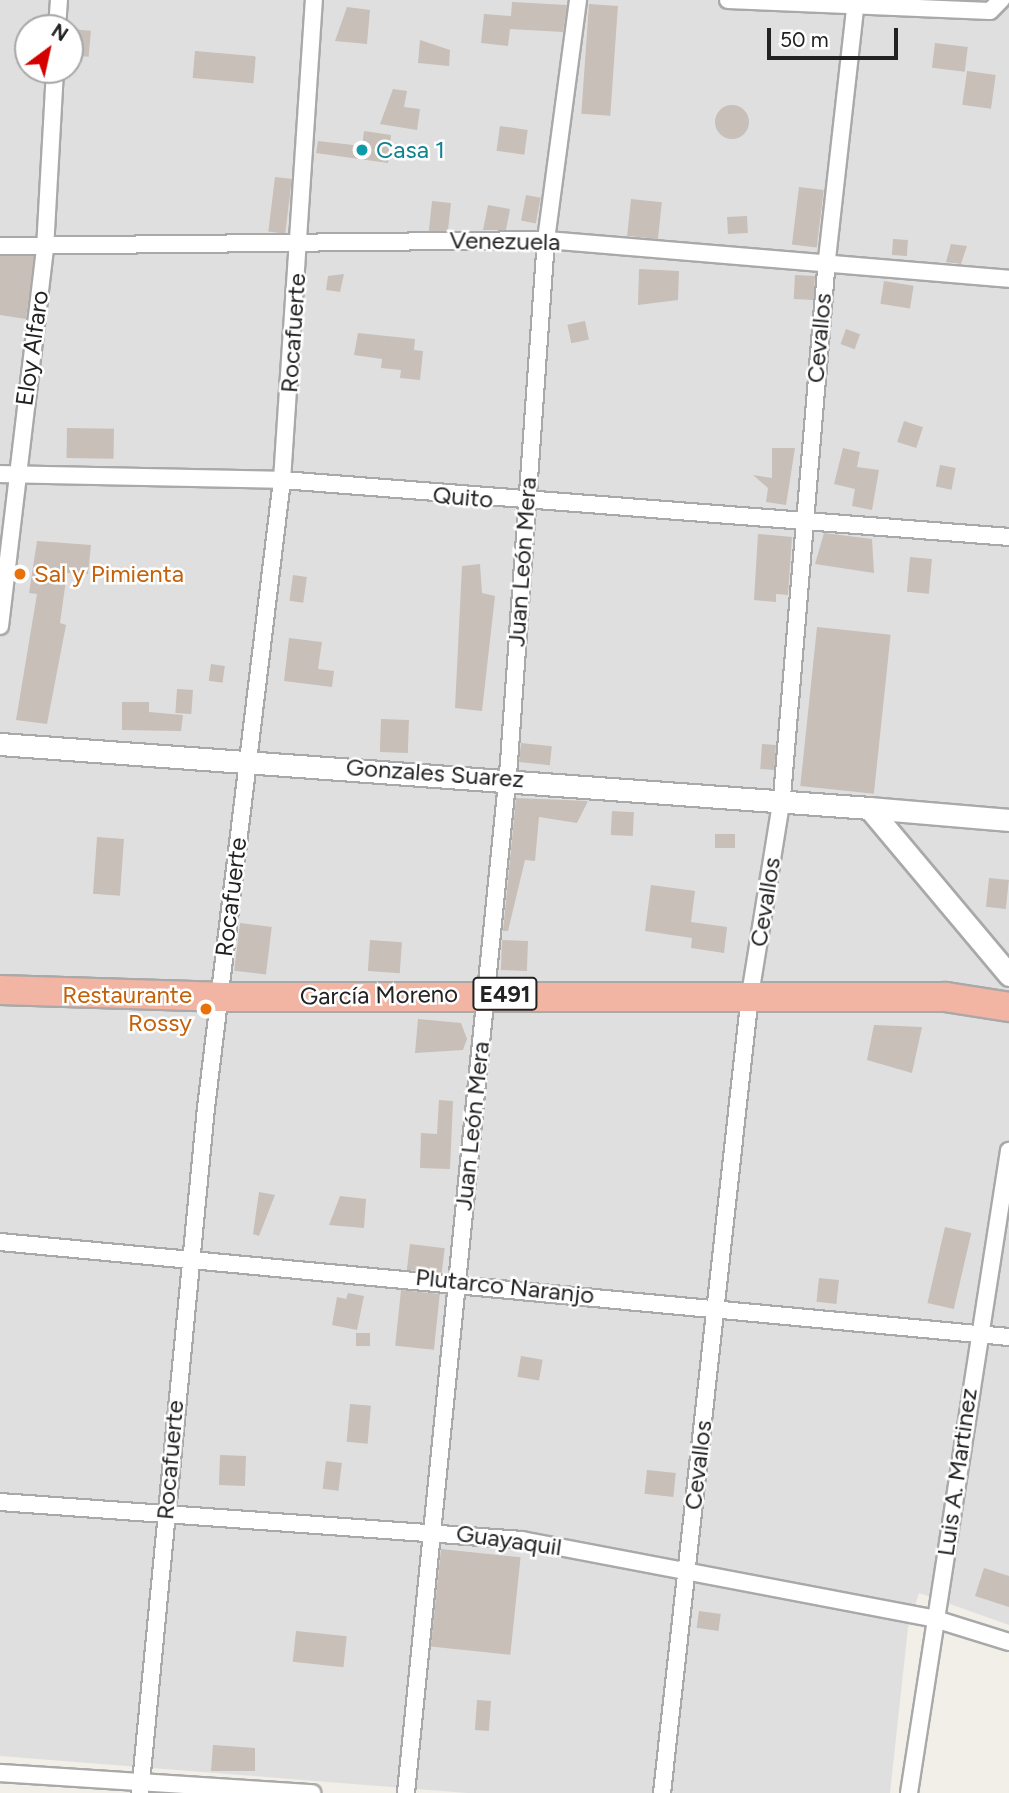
<!DOCTYPE html>
<meta charset="utf-8">
<style>
body{margin:0}
#map{position:relative;width:1009px;height:1793px;overflow:hidden;background:#f2efe9;font-family:Figtree,sans-serif}
div>[style]{position:absolute}
.residential>*{inset:0;background:#e0dfdf}
.building>*{inset:0;background:#c7bfb8;transform-origin:0 0}
.round{border-radius:50%}
.roads{filter:drop-shadow(2px 0 #a9a9a9) drop-shadow(-2px 0 #a9a9a9) drop-shadow(0 2px #a9a9a9) drop-shadow(0 -2px #a9a9a9)}
.minor>*{height:16px;margin:-8px;padding:0 8px;transform-origin:8px;border-radius:8px;background:#fff}
.tertiary>*{height:21px;margin:-10.5px;padding:0 10.5px;transform-origin:10.5px;border-radius:10.5px;background:#fff}
.trunk>*{height:28px;margin:-14px;padding:0 14px;transform-origin:14px;border-radius:14px;background:#f2b4a3}
.dots>*{width:19px;height:19px;translate:-50% -50%;box-sizing:border-box;border:4px solid #fff;border-radius:50%}
span{translate:-50% -50%;white-space:nowrap;text-align:center;line-height:1.15;-webkit-text-stroke:5px #fff;paint-order:stroke}
.shield-label span{padding:2px 5px;background:#fff;border:2px solid;border-radius:5px;-webkit-text-stroke-width:0}
.shield-label{font-size:23px;color:#222;font-weight:700}
.culture-label{font-size:24px;color:#0d838f}
.left{translate:0 -50%;text-align:left}
.street-label{font-size:24px;color:#222}
.food-label{font-size:24px;color:#c56008}
.right{translate:-100% -50%;text-align:right}
.north{position:absolute;left:14px;top:14px;width:70px;height:70px;box-sizing:border-box;background:#fff;border:2px solid #a7a7a7;border-radius:50%;rotate:33deg;font-size:19px;font-weight:700;line-height:28px;text-align:center;color:#222}
.north::after{content:'';display:block;margin:auto;width:24px;height:32px;background:#d40000;clip-path:polygon(50% 0,100% 100%,50% 72%,0 100%)}
.scale{position:absolute;left:767px;top:28px;width:131px;height:32px;box-sizing:border-box;border:4px solid #222;border-top:0;padding-left:9px;font-size:21px;line-height:24px;white-space:nowrap;color:#222;-webkit-text-stroke:5px #fff;paint-order:stroke}
</style>
<div id="map">
<div class="residential">
<i style="clip-path:polygon(evenodd,0 0,1009px 0,1009px 1625px,919px 1593px,908px 1628px,890px 1793px,467px 1793px,0 1756px,0 0,28px 28px,70px 28px,70px 70px,28px 70px,28px 28px)"></i>
</div>
<div class="building">
<i style="clip-path:polygon(512px 2px,567px 5px,563px 32px,510px 29px,508px 46px,481px 43px,484px 14px,511px 16px)"></i>
<i style="left:589px;top:4px;width:29px;height:110px;rotate:4deg"></i>
<i style="clip-path:polygon(347px 7px,370px 10px,367px 44px,335px 41px)"></i>
<i style="left:70px;top:29px;width:21px;height:26px;rotate:5deg"></i>
<i style="clip-path:polygon(420px 40px,450px 50px,449px 66px,418px 63px)"></i>
<i style="left:935px;top:43px;width:33px;height:25px;rotate:7deg"></i>
<i style="left:195px;top:51px;width:61px;height:27px;rotate:5deg"></i>
<i style="left:967px;top:71px;width:29px;height:34px;rotate:8deg"></i>
<i style="clip-path:polygon(393px 89px,407px 91px,404px 107px,420px 109px,417px 130px,380px 124px)"></i>
<i class="round" style="left:715px;top:105px;width:34px;height:34px"></i>
<i style="left:500px;top:126px;width:28px;height:25px;rotate:8deg"></i>
<i style="clip-path:polygon(364px 131px,391px 135px,388px 163px,316px 153px,318px 141px,362px 146px)"></i>
<i style="left:275px;top:177px;width:17px;height:55px;rotate:7deg"></i>
<i style="left:799px;top:187px;width:25px;height:58px;rotate:7deg"></i>
<i style="left:526px;top:195px;width:15px;height:26px;rotate:11deg"></i>
<i style="left:631px;top:199px;width:31px;height:37px;rotate:6deg"></i>
<i style="left:432px;top:201px;width:19px;height:30px;rotate:6deg"></i>
<i style="clip-path:polygon(488px 205px,510px 209px,506px 230px,483px 230px)"></i>
<i style="left:747px;top:216px;width:17px;height:20px;rotate:87deg"></i>
<i style="left:893px;top:239px;width:15px;height:16px;rotate:4deg"></i>
<i style="clip-path:polygon(951px 244px,967px 246px,961px 264px,946px 262px)"></i>
<i style="clip-path:polygon(0 256px,34px 256px,26px 319px,0 315px)"></i>
<i style="clip-path:polygon(639px 269px,679px 271px,678px 300px,638px 305px)"></i>
<i style="clip-path:polygon(344px 274px,340px 292px,326px 290px,328px 276px)"></i>
<i style="left:795px;top:275px;width:20px;height:24px;rotate:3deg"></i>
<i style="left:884px;top:281px;width:30px;height:23px;rotate:9deg"></i>
<i style="left:585px;top:321px;width:19px;height:18px;rotate:78deg"></i>
<i style="left:846px;top:329px;width:15px;height:16px;rotate:20deg"></i>
<i style="clip-path:polygon(358px 333px,415px 339px,414px 350px,423px 351px,420px 380px,400px 378px,401px 370px,381px 368px,382px 359px,354px 355px)"></i>
<i style="left:904px;top:421px;width:20px;height:22px;rotate:18deg"></i>
<i style="left:67px;top:428px;width:47px;height:30px;rotate:1deg"></i>
<i style="clip-path:polygon(772px 448px,795px 448px,786px 505px,766px 502px,768px 488px,753px 475px,772px 478px)"></i>
<i style="clip-path:polygon(843px 448px,860px 452px,857px 467px,879px 470px,872px 510px,852px 506px,855px 489px,834px 484px)"></i>
<i style="left:940px;top:465px;width:16px;height:22px;rotate:11deg"></i>
<i style="clip-path:polygon(824px 533px,872px 539px,874px 573px,815px 564px)"></i>
<i style="clip-path:polygon(758px 534px,792px 537px,788px 595px,776px 594px,776px 602px,754px 600px)"></i>
<i style="clip-path:polygon(37px 541px,91px 545px,88px 574px,67px 573px,60px 623px,66px 625px,47px 724px,16px 720px,37px 594px,29px 593px)"></i>
<i style="left:910px;top:557px;width:22px;height:35px;rotate:5deg"></i>
<i style="clip-path:polygon(480px 564px,482px 593px,495px 596px,482px 711px,455px 708px,462px 566px)"></i>
<i style="left:293px;top:575px;width:14px;height:26px;rotate:8deg"></i>
<i style="left:817px;top:627px;width:74px;height:160px;rotate:6deg"></i>
<i style="clip-path:polygon(289px 638px,322px 642px,318px 669px,334px 671px,332px 687px,284px 681px)"></i>
<i style="left:211px;top:664px;width:14px;height:17px;rotate:8deg"></i>
<i style="left:177px;top:689px;width:16px;height:24px;rotate:4deg"></i>
<i style="clip-path:polygon(122px 702px,149px 702px,149px 712px,183px 715px,181px 731px,122px 730px)"></i>
<i style="left:381px;top:719px;width:28px;height:33px;rotate:2deg"></i>
<i style="left:521px;top:743px;width:31px;height:19px;rotate:6deg"></i>
<i style="left:762px;top:744px;width:14px;height:25px;rotate:4deg"></i>
<i style="clip-path:polygon(516px 798px,588px 801px,577px 823px,539px 817px,535px 861px,525px 860px,508px 931px,503px 931px)"></i>
<i style="left:612px;top:811px;width:22px;height:24px;rotate:3deg"></i>
<i style="left:715px;top:834px;width:20px;height:14px"></i>
<i style="left:97px;top:837px;width:27px;height:57px;rotate:4deg"></i>
<i style="left:989px;top:878px;width:20px;height:29px;rotate:6deg"></i>
<i style="clip-path:polygon(651px 885px,695px 891px,691px 922px,727px 927px,724px 953px,691px 948px,692px 938px,645px 931px)"></i>
<i style="left:240px;top:923px;width:32px;height:48px;rotate:7deg"></i>
<i style="left:370px;top:940px;width:32px;height:31px;rotate:4deg"></i>
<i style="left:502px;top:940px;width:26px;height:30px;rotate:2deg"></i>
<i style="clip-path:polygon(418px 1019px,461px 1023px,467px 1039px,463px 1050px,415px 1053px)"></i>
<i style="clip-path:polygon(874px 1025px,922px 1027px,912px 1073px,867px 1060px)"></i>
<i style="clip-path:polygon(439px 1100px,453px 1101px,450px 1169px,420px 1168px,421px 1133px,437px 1134px)"></i>
<i style="clip-path:polygon(259px 1192px,275px 1195px,259px 1236px,253px 1234px)"></i>
<i style="clip-path:polygon(340px 1196px,366px 1199px,364px 1228px,329px 1225px)"></i>
<i style="left:945px;top:1227px;width:27px;height:78px;rotate:13deg"></i>
<i style="left:410px;top:1244px;width:35px;height:26px;rotate:7deg"></i>
<i style="left:819px;top:1278px;width:20px;height:24px;rotate:6deg"></i>
<i style="left:401px;top:1290px;width:39px;height:56px;rotate:6deg"></i>
<i style="clip-path:polygon(348px 1293px,364px 1296px,357px 1330px,332px 1325px,337px 1297px,346px 1299px)"></i>
<i style="left:356px;top:1333px;width:14px;height:13px"></i>
<i style="left:521px;top:1356px;width:22px;height:21px;rotate:10deg"></i>
<i style="left:350px;top:1404px;width:21px;height:38px;rotate:5deg"></i>
<i style="left:220px;top:1455px;width:26px;height:30px;rotate:2deg"></i>
<i style="left:326px;top:1461px;width:16px;height:28px;rotate:7deg"></i>
<i style="left:647px;top:1470px;width:29px;height:24px;rotate:6deg"></i>
<i style="left:441px;top:1549px;width:80px;height:98px;rotate:6deg"></i>
<i style="clip-path:polygon(984px 1568px,1009px 1576px,1009px 1607px,975px 1596px)"></i>
<i style="left:699px;top:1611px;width:22px;height:17px;rotate:8deg"></i>
<i style="left:296px;top:1631px;width:51px;height:31px;rotate:6deg"></i>
<i style="left:477px;top:1700px;width:14px;height:30px;rotate:4deg"></i>
<i style="clip-path:polygon(213px 1745px,255px 1748px,255px 1771px,211px 1771px)"></i>
</div>
<div class="roads">
<div class="minor">
<i style="left:728px;top:0;width:262px;rotate:2.4deg"></i>
<i style="left:990px;top:11px;width:16px;rotate:-45deg"></i>
<i style="left:57px;top:28px;width:28px;rotate:-86deg"></i>
<i style="left:0;top:246px;width:546px;rotate:-0.63deg"></i>
<i style="left:546px;top:240px;width:465px;rotate:4.8deg"></i>
<i style="left:0;top:474px;width:282px;rotate:1.2deg"></i>
<i style="left:282px;top:480px;width:729px;rotate:4.48deg"></i>
<i style="left:0;top:626px;width:380px;rotate:-83.2deg"></i>
<i style="left:45px;top:249px;width:179px;rotate:-86.8deg"></i>
<i style="left:0;top:1242px;width:1013px;rotate:5.38deg"></i>
<i style="left:0;top:1502px;width:523px;rotate:4.16deg"></i>
<i style="left:522px;top:1540px;width:420px;rotate:10.8deg"></i>
<i style="left:935px;top:1619px;width:77px;rotate:17.3deg"></i>
<i style="left:0;top:1773px;width:313px;rotate:3.7deg"></i>
<i style="left:140px;top:1793px;width:688px;rotate:-84.5deg"></i>
<i style="left:206px;top:1108px;width:633px;rotate:-83.1deg"></i>
<i style="left:282px;top:480px;width:481px;rotate:-86.2deg"></i>
<i style="left:406px;top:1793px;width:1036px;rotate:-84.29deg"></i>
<i style="left:509px;top:762px;width:523px;rotate:-85.95deg"></i>
<i style="left:546px;top:240px;width:242px;rotate:-82.4deg"></i>
<i style="left:662px;top:1793px;width:803px;rotate:-83.71deg"></i>
<i style="left:750px;top:995px;width:201px;rotate:-80.8deg"></i>
<i style="left:782px;top:797px;width:540px;rotate:-85.22deg"></i>
<i style="left:827px;top:259px;width:251px;rotate:-83.6deg"></i>
<i style="left:909px;top:1793px;width:650px;rotate:-81.15deg"></i>
</div>
<div class="tertiary">
<i style="left:0;top:744px;width:871px;rotate:4.21deg"></i>
<i style="left:869px;top:808px;width:218px;rotate:50deg"></i>
<i style="left:869px;top:808px;width:141px;rotate:4.9deg"></i>
</div>
<div class="trunk">
<i style="left:0;top:990px;width:218px;rotate:1.8deg"></i>
<i style="left:218px;top:997px;width:728px"></i>
<i style="left:946px;top:997px;width:64px;rotate:9deg"></i>
</div>
</div>
<div class="dots">
<i style="left:362px;top:150px;background:#0f9aa8"></i>
<i style="left:20px;top:574px;background:#e8710a"></i>
<i style="left:206px;top:1009px;background:#e8710a"></i>
</div>
<div class="shield-label">
<span style="left:505px;top:994px">E491</span>
</div>
<div class="culture-label">
<span class="left" style="left:376px;top:150px">Casa 1</span>
</div>
<div class="street-label">
<span style="left:505px;top:241px;rotate:1deg">Venezuela</span>
<span style="left:293px;top:333px;rotate:-86deg">Rocafuerte</span>
<span style="left:819px;top:338px;rotate:-85deg">Cevallos</span>
<span style="left:32px;top:348px;rotate:-82deg">Eloy Alfaro</span>
<span style="left:463px;top:497px;rotate:5deg">Quito</span>
<span style="left:522px;top:562px;rotate:-86deg">Juan León Mera</span>
<span style="left:435px;top:773px;rotate:4deg">Gonzales Suarez</span>
<span style="left:231px;top:897px;rotate:-83deg">Rocafuerte</span>
<span style="left:765px;top:902px;rotate:-81deg">Cevallos</span>
<span style="left:379px;top:995px;rotate:-1deg">García Moreno</span>
<span style="left:472px;top:1126px;rotate:-84deg">Juan León Mera</span>
<span style="left:505px;top:1286px;rotate:6deg">Plutarco Naranjo</span>
<span style="left:170px;top:1460px;rotate:-85deg">Rocafuerte</span>
<span style="left:698px;top:1465px;rotate:-83deg">Cevallos</span>
<span style="left:957px;top:1472px;rotate:-82deg">Luis A. Martinez</span>
<span style="left:509px;top:1540px;rotate:8deg">Guayaquil</span>
</div>
<div class="food-label">
<span class="left" style="left:34px;top:574px">Sal y Pimienta</span>
<span class="right" style="left:192px;top:1009px">Restaurante<br>Rossy</span>
</div>
<div class="north">N</div>
<div class="scale">50 m</div>
</div>
